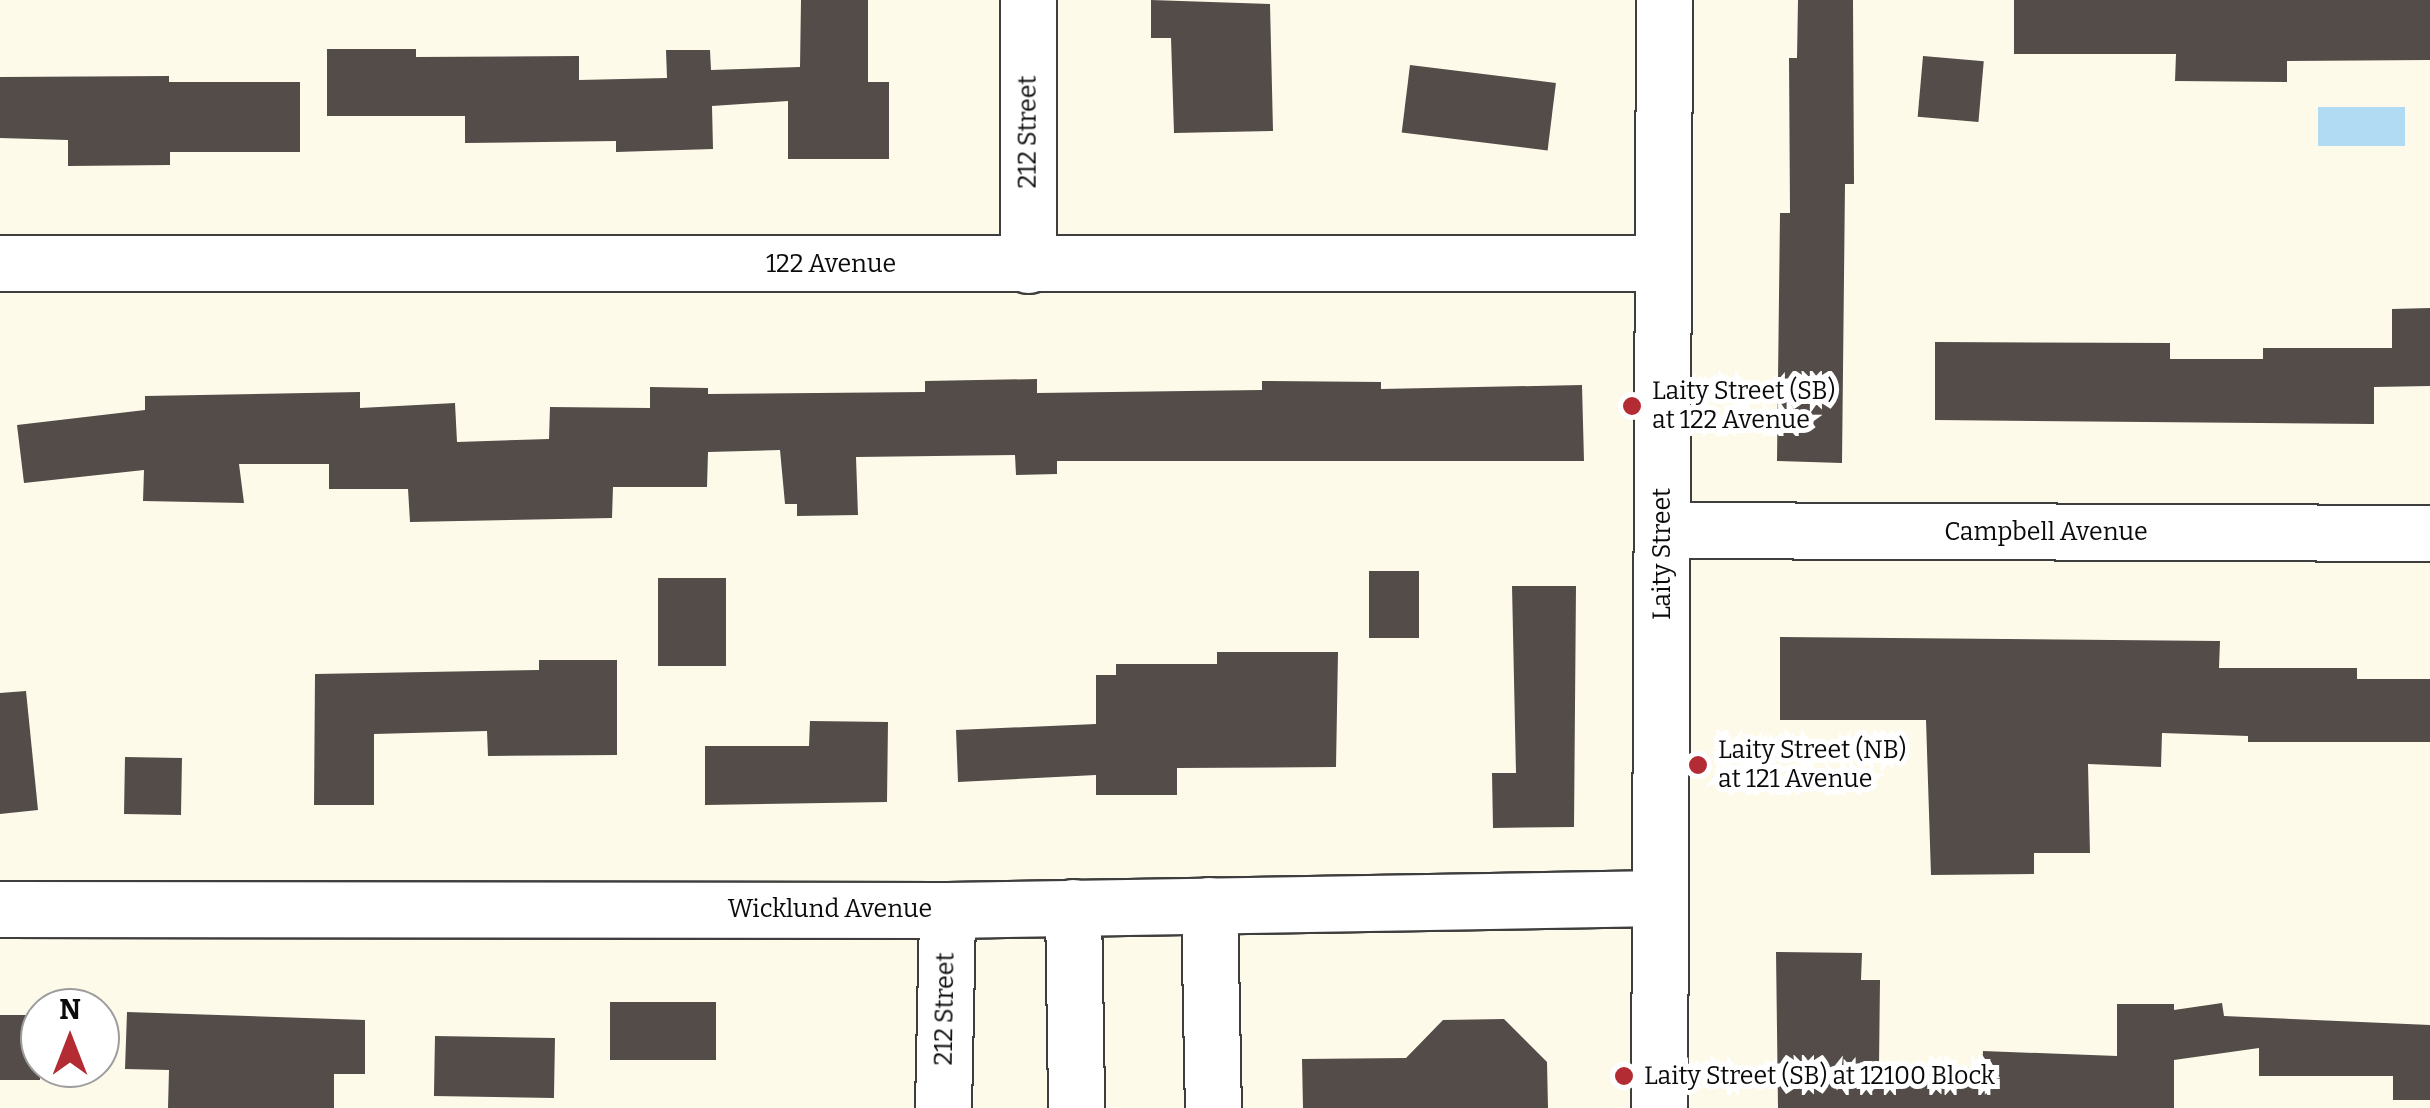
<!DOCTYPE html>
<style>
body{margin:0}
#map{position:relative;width:2430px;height:1108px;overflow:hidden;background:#fefaea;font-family:Bitter,serif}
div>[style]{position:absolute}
.water>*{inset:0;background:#b1dbf3;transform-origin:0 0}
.building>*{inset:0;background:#534c48;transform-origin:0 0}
.roads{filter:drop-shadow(2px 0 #3e3e3e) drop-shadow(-2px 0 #3e3e3e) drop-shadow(0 2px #3e3e3e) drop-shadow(0 -2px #3e3e3e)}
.minor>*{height:55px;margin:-27.5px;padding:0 27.5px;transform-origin:27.5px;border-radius:27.5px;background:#fff}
.dots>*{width:28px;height:28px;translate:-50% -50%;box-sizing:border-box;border:5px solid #fff;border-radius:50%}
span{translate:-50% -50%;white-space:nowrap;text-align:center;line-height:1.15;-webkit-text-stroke:10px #fff;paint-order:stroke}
.street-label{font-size:25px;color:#0b0b0b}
.poi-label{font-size:25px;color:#0b0b0b}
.left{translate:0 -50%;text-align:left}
.north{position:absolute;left:20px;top:988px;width:100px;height:100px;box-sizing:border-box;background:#fff;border:2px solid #9d9d9d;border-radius:50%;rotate:0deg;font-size:28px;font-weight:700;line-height:40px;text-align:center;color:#0b0b0b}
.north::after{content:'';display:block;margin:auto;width:35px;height:45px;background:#b32b33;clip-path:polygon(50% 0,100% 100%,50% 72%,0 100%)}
</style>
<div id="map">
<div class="water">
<i style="left:2318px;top:107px;width:87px;height:39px"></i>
</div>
<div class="building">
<i style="clip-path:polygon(801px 0,868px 0,868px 82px,889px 82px,889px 159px,788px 159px,788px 101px,712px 106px,713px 149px,616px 152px,616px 141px,465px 143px,465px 116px,327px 116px,327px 49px,416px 49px,416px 57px,579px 56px,579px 80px,667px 78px,666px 50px,710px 50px,711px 70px,800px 67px)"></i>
<i style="clip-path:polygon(1151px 0,1270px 4px,1273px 131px,1174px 133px,1171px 38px,1151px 38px)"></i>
<i style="clip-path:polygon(1798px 0,1853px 0,1854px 184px,1845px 184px,1842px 463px,1777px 461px,1780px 213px,1790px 213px,1789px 58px,1797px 58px)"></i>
<i style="clip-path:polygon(2014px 0,2430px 0,2430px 60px,2287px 61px,2287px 82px,2175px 81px,2176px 54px,2014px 54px)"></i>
<i style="left:1923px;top:56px;width:61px;height:61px;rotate:5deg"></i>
<i style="left:1410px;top:65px;width:147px;height:68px;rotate:7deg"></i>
<i style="clip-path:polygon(169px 76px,169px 82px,300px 82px,300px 152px,170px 152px,170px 165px,68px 166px,68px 140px,0 138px,0 77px)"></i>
<i style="clip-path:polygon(2430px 308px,2430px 386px,2374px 387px,2374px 424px,1935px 420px,1935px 342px,2170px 343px,2170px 359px,2263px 359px,2263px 348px,2392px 348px,2392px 309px)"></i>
<i style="clip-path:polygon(1037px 379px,1037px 393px,1262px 390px,1262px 381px,1381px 382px,1381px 389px,1582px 385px,1584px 461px,1057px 461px,1057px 474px,1016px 475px,1015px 455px,856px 457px,858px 515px,797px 516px,797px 504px,785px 504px,780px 450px,708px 452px,707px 487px,613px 487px,612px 518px,410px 522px,408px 489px,329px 489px,329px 464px,239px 464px,244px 503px,143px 501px,144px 470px,24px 483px,17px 425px,145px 410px,145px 396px,360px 392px,360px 408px,455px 403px,457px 442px,549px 439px,550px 407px,650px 408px,650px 387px,708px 388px,708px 394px,925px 392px,925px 381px)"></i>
<i style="left:1369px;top:571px;width:50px;height:67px"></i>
<i style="left:658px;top:578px;width:68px;height:88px"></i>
<i style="clip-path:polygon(1512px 586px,1576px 586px,1574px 827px,1493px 828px,1492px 773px,1516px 773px)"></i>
<i style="clip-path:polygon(1780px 637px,2220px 641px,2219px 668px,2357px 668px,2357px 679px,2430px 679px,2430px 742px,2248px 742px,2248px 736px,2162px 733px,2161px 767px,2088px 764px,2090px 853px,2034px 853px,2034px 874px,1931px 875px,1926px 720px,1780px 720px)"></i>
<i style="clip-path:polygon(1217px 652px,1338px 652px,1336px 767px,1177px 768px,1177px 795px,1096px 795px,1096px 775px,958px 782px,956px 730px,1096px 724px,1096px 675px,1116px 675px,1116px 664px,1217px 664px)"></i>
<i style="clip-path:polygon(539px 660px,617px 660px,617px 755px,488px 756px,487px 731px,374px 734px,374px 805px,314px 805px,315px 674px,539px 670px)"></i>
<i style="clip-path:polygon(26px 691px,38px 810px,0 814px,0 693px)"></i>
<i style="clip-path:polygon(810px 721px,888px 722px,887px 802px,705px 805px,705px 746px,809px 746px)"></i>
<i style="left:125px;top:757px;width:57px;height:57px;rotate:1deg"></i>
<i style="clip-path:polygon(1776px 952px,1862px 953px,1861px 980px,1880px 980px,1879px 1066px,1982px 1068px,1983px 1051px,2117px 1056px,2117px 1004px,2174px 1004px,2174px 1010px,2222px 1003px,2224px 1016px,2430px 1025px,2430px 1100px,2393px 1100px,2393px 1076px,2259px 1076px,2259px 1048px,2174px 1060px,2174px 1108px,1778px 1108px)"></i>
<i style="left:610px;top:1002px;width:106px;height:58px"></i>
<i style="clip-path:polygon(127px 1012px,365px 1020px,365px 1074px,334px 1074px,334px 1108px,168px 1108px,169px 1070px,125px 1069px)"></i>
<i style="left:0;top:1015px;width:40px;height:65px"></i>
<i style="clip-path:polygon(1504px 1019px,1547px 1062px,1548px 1108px,1303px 1108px,1302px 1059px,1406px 1058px,1443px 1020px)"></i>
<i style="left:435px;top:1036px;width:120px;height:60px;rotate:1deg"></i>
</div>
<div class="roads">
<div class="minor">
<i style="left:0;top:263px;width:1663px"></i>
<i style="left:1028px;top:265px;width:265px;rotate:-90deg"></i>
<i style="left:1662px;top:530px;width:768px;rotate:0.22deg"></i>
<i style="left:1209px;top:905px;width:203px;rotate:88.9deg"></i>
<i style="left:1073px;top:907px;width:201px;rotate:89.1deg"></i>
<i style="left:0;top:909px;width:947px;rotate:0.06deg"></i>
<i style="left:947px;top:910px;width:713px;rotate:-0.96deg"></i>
<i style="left:943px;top:1108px;width:198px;rotate:-88.8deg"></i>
<i style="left:1659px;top:1108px;width:1108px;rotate:-89.74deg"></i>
</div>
</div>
<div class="dots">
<i style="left:1632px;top:406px;background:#b32b33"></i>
<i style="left:1698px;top:765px;background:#b32b33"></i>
<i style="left:1624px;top:1076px;background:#b32b33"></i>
</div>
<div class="street-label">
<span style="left:1028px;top:132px;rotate:-90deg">212 Street</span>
<span style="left:831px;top:264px">122 Avenue</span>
<span style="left:2046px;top:532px">Campbell Avenue</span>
<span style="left:1662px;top:554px;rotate:-90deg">Laity Street</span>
<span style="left:830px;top:909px">Wicklund Avenue</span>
<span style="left:945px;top:1009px;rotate:-89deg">212 Street</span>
</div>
<div class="poi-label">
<span class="left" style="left:1652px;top:406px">Laity Street (SB)<br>at 122 Avenue</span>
<span class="left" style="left:1718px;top:765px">Laity Street (NB)<br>at 121 Avenue</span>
<span class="left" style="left:1644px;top:1076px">Laity Street (SB) at 12100 Block</span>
</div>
<div class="north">N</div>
</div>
